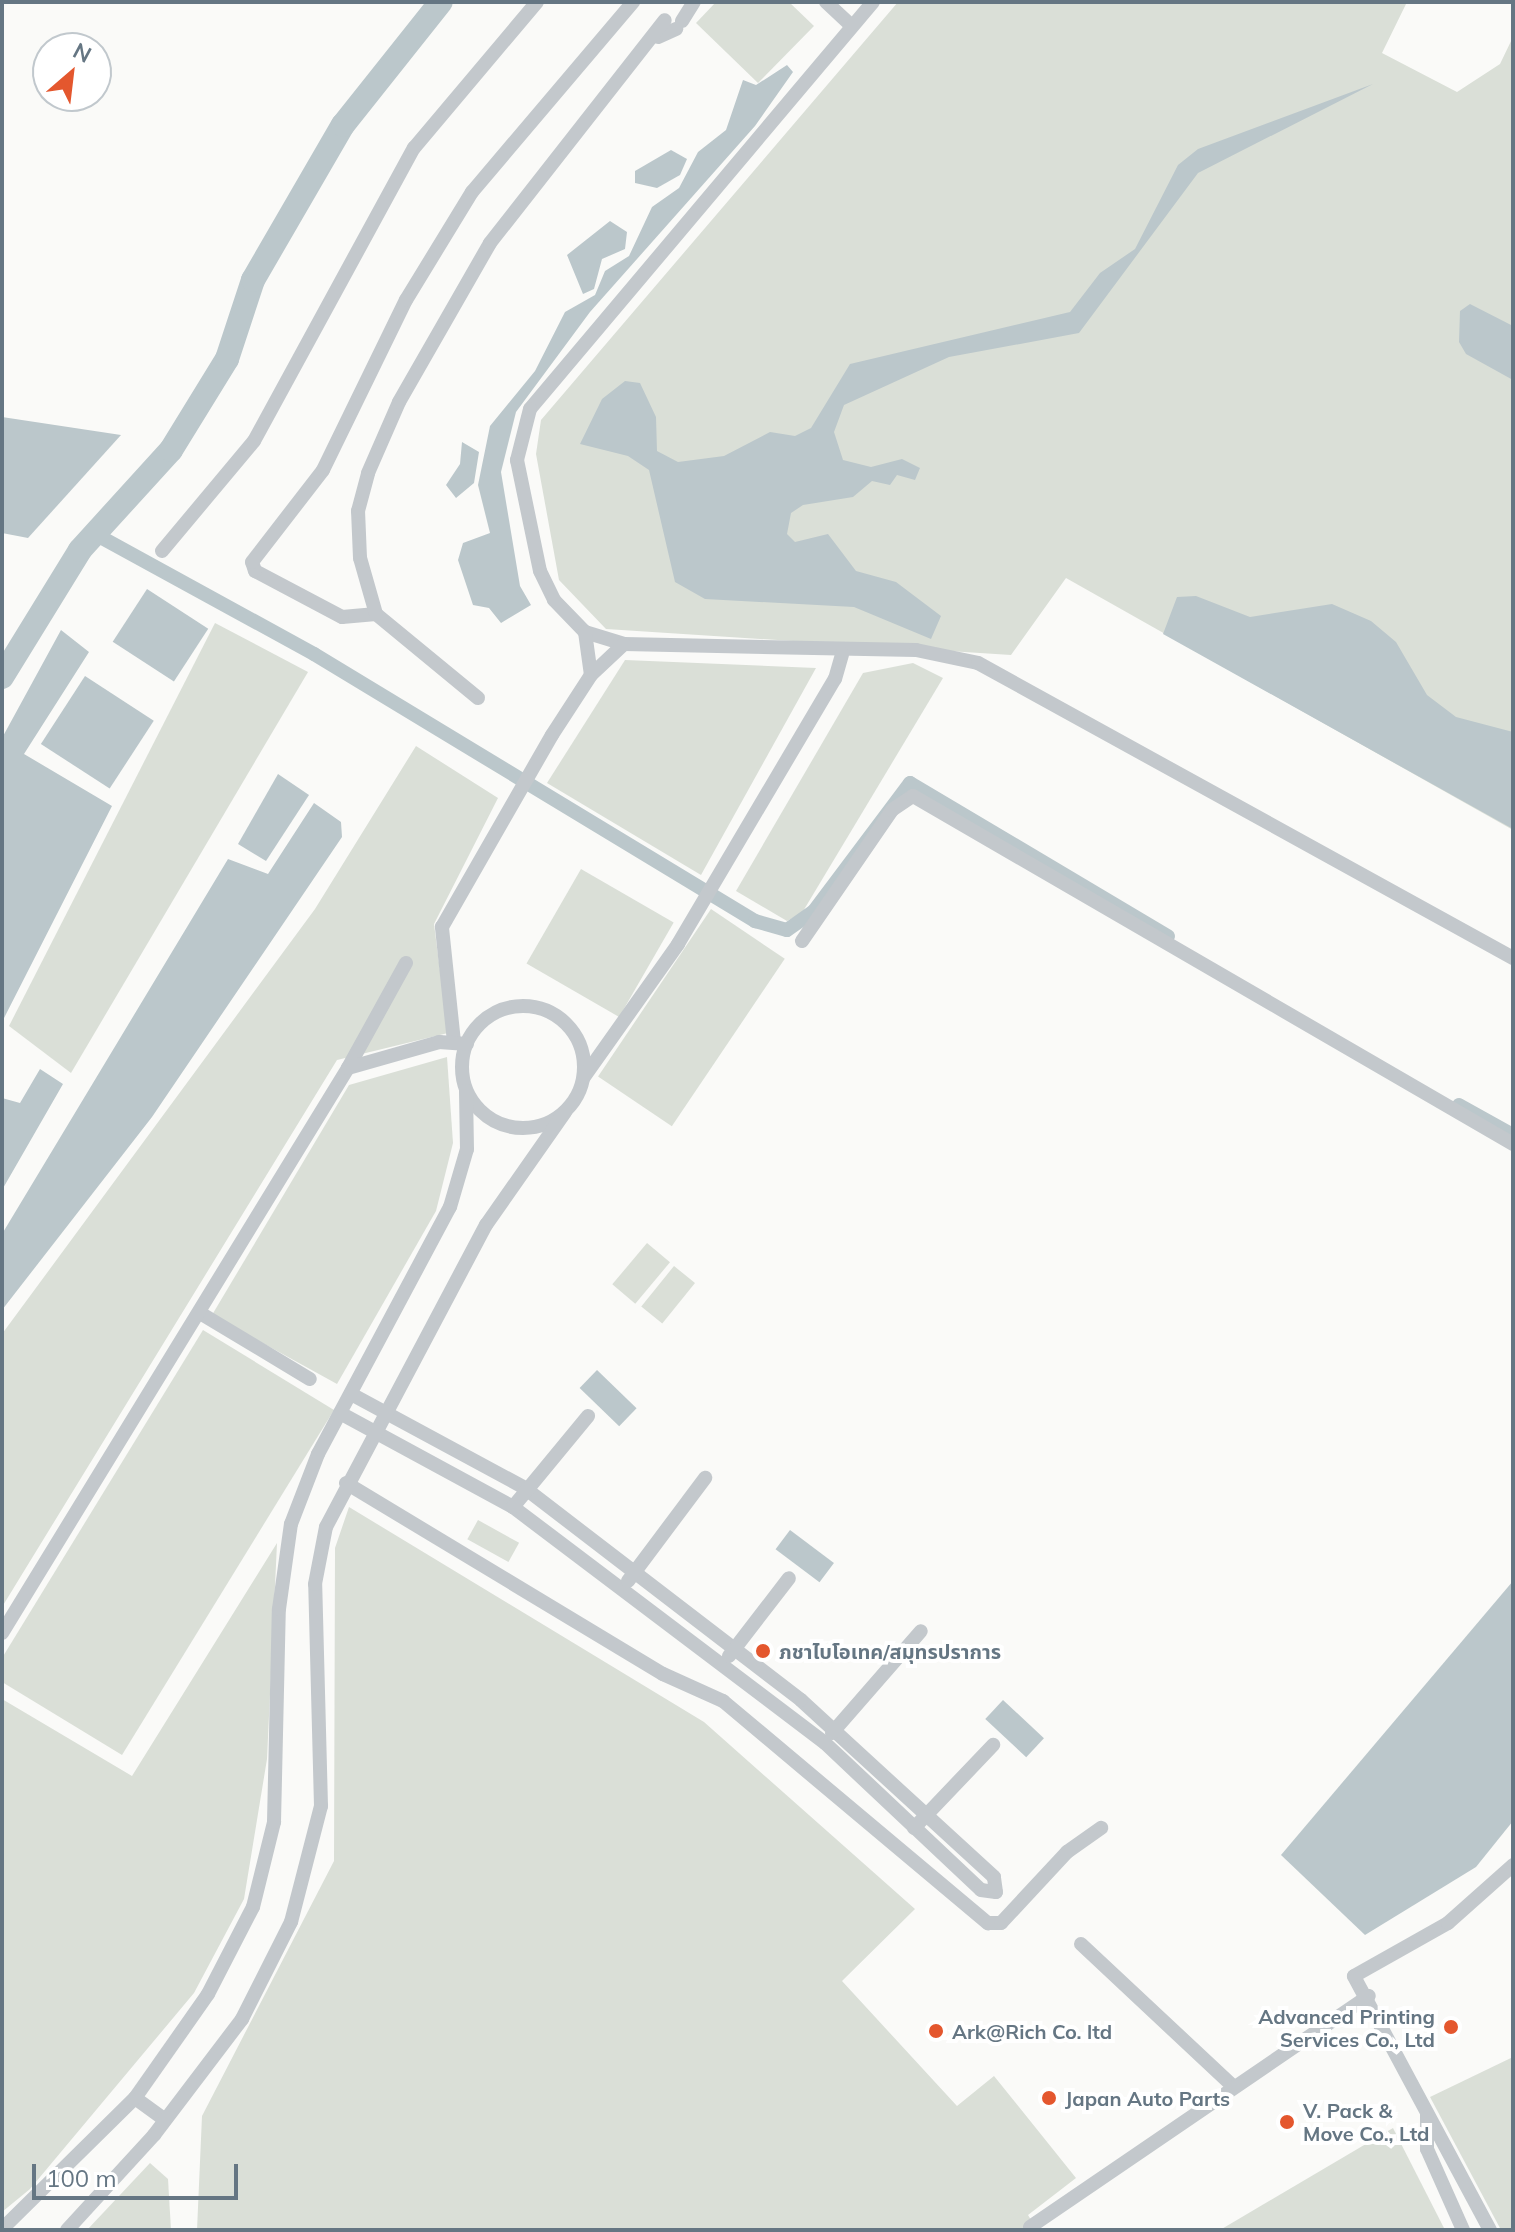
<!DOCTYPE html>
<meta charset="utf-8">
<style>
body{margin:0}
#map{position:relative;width:1515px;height:2232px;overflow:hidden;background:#fafaf8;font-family:Mulish,"Noto Sans Thai",sans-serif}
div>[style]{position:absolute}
.green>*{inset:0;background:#dadfd7;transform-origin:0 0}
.water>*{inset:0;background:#bbc7cb;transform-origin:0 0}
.canal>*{height:14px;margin:-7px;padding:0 7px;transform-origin:7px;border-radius:7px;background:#bbc7cb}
.river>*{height:24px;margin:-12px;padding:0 12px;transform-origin:12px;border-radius:12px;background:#bbc7cb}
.minor>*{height:14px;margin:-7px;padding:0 7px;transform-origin:7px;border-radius:7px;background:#c3c8cc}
.minor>.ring{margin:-7px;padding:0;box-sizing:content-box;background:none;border:14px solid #c3c8cc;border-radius:50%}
.dots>*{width:22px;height:22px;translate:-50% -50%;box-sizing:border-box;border:4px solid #fff;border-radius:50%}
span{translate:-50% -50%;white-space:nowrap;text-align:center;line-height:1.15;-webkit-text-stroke:8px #fff;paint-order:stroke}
.poi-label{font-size:20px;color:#657683;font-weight:700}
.left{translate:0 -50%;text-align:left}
.right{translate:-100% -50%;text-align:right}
.frame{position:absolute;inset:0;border:4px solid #657683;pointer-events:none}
.north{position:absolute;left:32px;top:32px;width:80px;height:80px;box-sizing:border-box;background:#fff;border:2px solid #c1c8cd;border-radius:50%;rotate:28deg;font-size:22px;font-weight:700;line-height:32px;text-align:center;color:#657683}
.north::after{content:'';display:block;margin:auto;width:28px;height:36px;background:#e4572e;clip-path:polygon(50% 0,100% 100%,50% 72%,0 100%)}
.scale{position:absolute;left:32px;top:2164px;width:206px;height:36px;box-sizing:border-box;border:4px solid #657683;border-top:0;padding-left:10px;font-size:24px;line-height:28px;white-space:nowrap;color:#657683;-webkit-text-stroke:6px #fff;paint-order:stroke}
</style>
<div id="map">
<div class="green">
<i style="clip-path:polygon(716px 2px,789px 2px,814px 26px,758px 83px,696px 23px)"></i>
<i style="clip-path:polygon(898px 2px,1407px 2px,1382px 53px,1457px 92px,1500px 64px,1513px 37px,1513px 830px,1066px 578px,1011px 655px,606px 629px,559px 580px,536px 454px,541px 420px)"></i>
<i style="clip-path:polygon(215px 623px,308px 672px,71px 1073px,9px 1026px)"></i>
<i style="clip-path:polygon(625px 660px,816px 668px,701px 875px,547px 783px)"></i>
<i style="clip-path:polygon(913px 663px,943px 678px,802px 913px,787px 921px,736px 891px,863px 673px)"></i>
<i style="clip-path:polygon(416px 746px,498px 798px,434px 924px,448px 1033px,337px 1060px,2px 1607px,2px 1334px,315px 909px)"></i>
<i style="left:581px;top:869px;width:107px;height:109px;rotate:30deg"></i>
<i style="left:711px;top:909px;width:89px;height:202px;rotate:34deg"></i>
<i style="clip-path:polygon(447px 1057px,453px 1143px,436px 1211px,337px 1384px,212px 1315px,349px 1085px)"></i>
<i style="left:647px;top:1243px;width:30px;height:54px;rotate:40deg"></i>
<i style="left:674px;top:1266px;width:27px;height:52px;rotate:39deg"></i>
<i style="clip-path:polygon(203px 1330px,334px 1410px,122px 1755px,2px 1682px,2px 1658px)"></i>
<i style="clip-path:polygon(349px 1507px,704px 1722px,915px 1909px,842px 1981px,957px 2106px,994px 2076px,1076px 2178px,1028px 2215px,1037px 2230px,197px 2230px,202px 2116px,334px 1861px,335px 1548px)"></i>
<i style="left:478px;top:1520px;width:47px;height:22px;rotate:29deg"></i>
<i style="clip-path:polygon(277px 1543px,267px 1759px,244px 1899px,194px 1993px,30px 2189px,2px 2212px,2px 1699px,132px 1776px)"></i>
<i style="clip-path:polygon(1513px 2057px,1513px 2230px,1501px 2230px,1430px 2097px)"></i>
<i style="clip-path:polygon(1393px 2128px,1445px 2230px,1220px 2230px)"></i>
<i style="clip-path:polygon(150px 2163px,168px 2179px,171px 2230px,87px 2230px)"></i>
</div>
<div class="water">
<i style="clip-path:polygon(787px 65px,793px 72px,755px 126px,590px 312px,516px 412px,501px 472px,520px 586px,531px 605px,501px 623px,489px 608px,473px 605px,458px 560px,463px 543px,490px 533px,478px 485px,490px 426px,535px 371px,565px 312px,595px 295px,605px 271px,629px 256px,652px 207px,679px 188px,698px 152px,726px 130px,743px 80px,756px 85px)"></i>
<i style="clip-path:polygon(1373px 84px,1198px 173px,1079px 333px,949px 357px,844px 405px,834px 432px,843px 460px,871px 467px,902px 459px,920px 468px,915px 480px,897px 475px,890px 485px,872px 481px,853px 497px,803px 505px,791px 513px,787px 534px,795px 542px,828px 534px,856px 571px,896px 582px,941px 616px,931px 639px,854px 607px,705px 599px,675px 582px,649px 470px,628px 456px,580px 444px,602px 399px,625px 381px,640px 383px,656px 417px,657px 451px,678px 462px,724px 456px,770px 432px,795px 436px,811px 428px,850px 364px,1070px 312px,1100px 273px,1135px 249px,1178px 165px,1198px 149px)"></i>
<i style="clip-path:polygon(671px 150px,687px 159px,680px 175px,657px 188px,635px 183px,635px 171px)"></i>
<i style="clip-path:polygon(610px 221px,627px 232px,625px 249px,602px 259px,594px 289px,583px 294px,567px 255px)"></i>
<i style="clip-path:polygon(1470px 304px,1513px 326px,1513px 380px,1466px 354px,1459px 342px,1460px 311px)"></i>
<i style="clip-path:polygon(2px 417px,121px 435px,28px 538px,2px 533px)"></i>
<i style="clip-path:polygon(462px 442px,479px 452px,474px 483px,456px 498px,446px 485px,460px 464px)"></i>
<i style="left:147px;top:589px;width:73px;height:63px;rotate:33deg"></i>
<i style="clip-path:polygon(1196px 596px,1250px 617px,1332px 604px,1371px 621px,1396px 642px,1427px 695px,1456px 717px,1513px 732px,1513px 829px,1163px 634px,1177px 597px)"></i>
<i style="clip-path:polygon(61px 630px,89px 652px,24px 754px,112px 806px,2px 1022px,2px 738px)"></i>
<i style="left:85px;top:676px;width:82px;height:81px;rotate:33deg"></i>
<i style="clip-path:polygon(278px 774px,309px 795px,266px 861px,238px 844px)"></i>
<i style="clip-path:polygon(314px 803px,341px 822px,342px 837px,152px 1117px,2px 1310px,2px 1234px,228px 859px,268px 874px)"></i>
<i style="clip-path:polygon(40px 1069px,63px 1084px,2px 1190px,2px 1098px,20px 1103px)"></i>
<i style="left:597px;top:1370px;width:55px;height:25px;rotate:44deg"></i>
<i style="left:790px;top:1530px;width:55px;height:24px;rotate:37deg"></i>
<i style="clip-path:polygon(1513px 1581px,1513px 1821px,1476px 1867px,1365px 1935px,1281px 1855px)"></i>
<i style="left:1003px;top:1700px;width:56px;height:26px;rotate:43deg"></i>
</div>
<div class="canal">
<i style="left:95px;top:534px;width:250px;rotate:28.7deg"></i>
<i style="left:314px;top:654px;width:516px;rotate:31.19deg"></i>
<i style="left:755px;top:921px;width:33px;rotate:16deg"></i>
<i style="left:787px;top:930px;width:33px;rotate:-35deg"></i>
<i style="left:814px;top:911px;width:160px;rotate:-53.1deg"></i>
<i style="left:910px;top:783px;width:300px;rotate:30.7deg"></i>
<i style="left:1459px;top:1105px;width:62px;rotate:29.1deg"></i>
</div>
<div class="river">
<i style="left:2px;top:677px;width:149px;rotate:-58.4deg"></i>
<i style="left:80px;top:550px;width:135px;rotate:-47.7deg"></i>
<i style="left:171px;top:450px;width:107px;rotate:-58.4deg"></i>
<i style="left:227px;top:359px;width:83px;rotate:-71.8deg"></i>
<i style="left:253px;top:280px;width:179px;rotate:-59.9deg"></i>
<i style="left:343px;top:125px;width:157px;rotate:-51.5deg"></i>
</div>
<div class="minor">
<i style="left:826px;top:2px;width:35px;rotate:43deg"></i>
<i style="left:873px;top:2px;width:532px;rotate:130.12deg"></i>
<i style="left:530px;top:409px;width:53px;rotate:104.3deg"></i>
<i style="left:517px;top:460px;width:113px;rotate:78.3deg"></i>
<i style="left:540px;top:571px;width:32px;rotate:64deg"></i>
<i style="left:554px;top:600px;width:45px;rotate:45.9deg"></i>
<i style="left:585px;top:632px;width:41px;rotate:17.1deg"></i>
<i style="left:624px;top:644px;width:292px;rotate:1.2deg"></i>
<i style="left:916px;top:650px;width:63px;rotate:11.8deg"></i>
<i style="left:978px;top:663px;width:611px;rotate:28.87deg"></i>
<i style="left:682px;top:21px;width:22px;rotate:-58deg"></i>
<i style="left:658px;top:37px;width:20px;rotate:-24deg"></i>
<i style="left:162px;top:551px;width:143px;rotate:-50.1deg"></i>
<i style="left:254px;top:441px;width:334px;rotate:-61.4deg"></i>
<i style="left:414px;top:148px;width:191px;rotate:-49.9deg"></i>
<i style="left:376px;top:614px;width:34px;rotate:175deg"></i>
<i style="left:342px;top:617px;width:98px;rotate:-152.1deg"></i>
<i style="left:255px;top:571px;width:9px;rotate:-108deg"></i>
<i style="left:252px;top:562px;width:116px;rotate:-52.3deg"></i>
<i style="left:323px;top:470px;width:189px;rotate:-64deg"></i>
<i style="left:406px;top:300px;width:127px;rotate:-58.6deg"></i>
<i style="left:472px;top:192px;width:249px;rotate:-49.7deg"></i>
<i style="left:585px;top:632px;width:43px;rotate:82.1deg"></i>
<i style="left:478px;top:698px;width:132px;rotate:-140.5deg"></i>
<i style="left:376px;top:614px;width:58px;rotate:-105.9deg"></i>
<i style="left:360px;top:558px;width:47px;rotate:-92.4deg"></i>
<i style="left:358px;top:511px;width:39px;rotate:-75deg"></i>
<i style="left:368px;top:473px;width:77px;rotate:-66.4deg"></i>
<i style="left:399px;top:402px;width:183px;rotate:-60.2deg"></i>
<i style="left:490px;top:243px;width:283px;rotate:-51.9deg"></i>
<i style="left:802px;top:941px;width:159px;rotate:-55.5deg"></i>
<i style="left:892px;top:810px;width:25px;rotate:-34deg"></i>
<i style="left:913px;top:796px;width:694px;rotate:30.11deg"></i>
<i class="ring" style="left:462px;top:1006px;width:108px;height:108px"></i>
<i style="left:454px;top:1042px;width:116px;rotate:-96deg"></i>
<i style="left:442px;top:927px;width:221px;rotate:-60.2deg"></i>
<i style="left:552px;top:735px;width:72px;rotate:-57deg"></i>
<i style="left:591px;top:675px;width:45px;rotate:-43.2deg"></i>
<i style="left:348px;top:1068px;width:120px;rotate:-61.1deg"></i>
<i style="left:584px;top:1077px;width:163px;rotate:-54.7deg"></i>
<i style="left:678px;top:944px;width:308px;rotate:-59.4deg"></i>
<i style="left:835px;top:679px;width:26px;rotate:-74deg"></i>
<i style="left:200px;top:1313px;width:128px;rotate:31deg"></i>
<i style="left:340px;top:1413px;width:197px;rotate:28.5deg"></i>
<i style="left:513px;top:1507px;width:391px;rotate:37.1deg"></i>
<i style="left:825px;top:1743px;width:214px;rotate:43.3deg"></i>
<i style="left:981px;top:1890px;width:15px;rotate:8deg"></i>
<i style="left:996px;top:1892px;width:15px;rotate:-98deg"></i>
<i style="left:994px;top:1877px;width:262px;rotate:-137.5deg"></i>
<i style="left:801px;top:1700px;width:348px;rotate:-142.5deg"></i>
<i style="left:525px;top:1488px;width:198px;rotate:-151.6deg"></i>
<i style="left:346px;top:1483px;width:370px;rotate:31.1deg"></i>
<i style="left:663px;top:1674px;width:66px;rotate:24.2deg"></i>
<i style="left:723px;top:1701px;width:346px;rotate:40deg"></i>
<i style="left:988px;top:1923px;width:13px"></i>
<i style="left:1001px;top:1923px;width:97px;rotate:-47.1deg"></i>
<i style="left:1067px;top:1852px;width:42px;rotate:-35.2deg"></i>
<i style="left:513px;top:1507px;width:118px;rotate:-50.5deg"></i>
<i style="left:628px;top:1581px;width:129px;rotate:-53.2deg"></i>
<i style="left:2px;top:1633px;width:663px;rotate:-58.52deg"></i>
<i style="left:348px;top:1068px;width:95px;rotate:-15.9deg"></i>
<i style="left:439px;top:1042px;width:28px;rotate:4deg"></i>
<i style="left:729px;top:1656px;width:98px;rotate:-52.4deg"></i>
<i style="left:832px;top:1733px;width:135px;rotate:-48.9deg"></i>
<i style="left:914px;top:1828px;width:115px;rotate:-46.4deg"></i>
<i style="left:1081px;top:1944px;width:208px;rotate:43.1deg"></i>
<i style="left:135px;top:2098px;width:37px;rotate:36deg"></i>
<i style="left:1427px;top:2114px;width:35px;rotate:90deg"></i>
<i style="left:1427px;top:2149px;width:89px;rotate:66deg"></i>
<i style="left:1030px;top:2227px;width:410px;rotate:-34.3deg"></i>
<i style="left:2px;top:2229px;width:187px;rotate:-44.6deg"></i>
<i style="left:135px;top:2098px;width:127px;rotate:-54.9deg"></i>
<i style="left:208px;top:1994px;width:98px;rotate:-62.7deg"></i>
<i style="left:253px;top:1907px;width:88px;rotate:-76.1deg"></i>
<i style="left:274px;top:1822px;width:213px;rotate:-88.7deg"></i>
<i style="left:279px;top:1609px;width:86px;rotate:-82deg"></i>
<i style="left:291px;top:1524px;width:75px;rotate:-68.9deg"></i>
<i style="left:318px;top:1454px;width:280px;rotate:-61.9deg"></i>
<i style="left:450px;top:1207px;width:60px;rotate:-73.7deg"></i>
<i style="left:467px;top:1149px;width:58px;rotate:-91deg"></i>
<i style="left:67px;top:2230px;width:129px;rotate:-47.5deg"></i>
<i style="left:154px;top:2135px;width:146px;rotate:-52.8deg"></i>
<i style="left:242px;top:2019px;width:109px;rotate:-63.2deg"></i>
<i style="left:291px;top:1922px;width:120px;rotate:-75.5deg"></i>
<i style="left:321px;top:1806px;width:222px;rotate:-91.5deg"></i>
<i style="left:315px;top:1584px;width:58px;rotate:-79.1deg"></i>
<i style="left:326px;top:1527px;width:342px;rotate:-62.1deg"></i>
<i style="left:486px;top:1225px;width:138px;rotate:-55deg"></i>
<i style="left:1490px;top:2230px;width:288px;rotate:-118.2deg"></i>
<i style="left:1354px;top:1976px;width:108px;rotate:-29.4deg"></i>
<i style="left:1448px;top:1923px;width:87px;rotate:-41.7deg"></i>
</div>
<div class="dots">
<i style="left:763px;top:1651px;background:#e4572e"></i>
<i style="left:1451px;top:2027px;background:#e4572e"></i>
<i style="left:936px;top:2031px;background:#e4572e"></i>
<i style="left:1049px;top:2098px;background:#e4572e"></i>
<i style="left:1287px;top:2122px;background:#e4572e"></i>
</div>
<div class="poi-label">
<span class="left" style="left:779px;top:1651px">ภชาไบโอเทค/สมุทรปราการ</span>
<span class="right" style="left:1435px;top:2028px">Advanced Printing<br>Services Co., Ltd</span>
<span class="left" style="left:952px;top:2031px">Ark@Rich Co. ltd</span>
<span class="left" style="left:1065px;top:2098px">Japan Auto Parts</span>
<span class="left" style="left:1303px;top:2122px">V. Pack &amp;<br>Move Co., Ltd</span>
</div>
<div class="frame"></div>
<div class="north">N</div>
<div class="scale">100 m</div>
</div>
